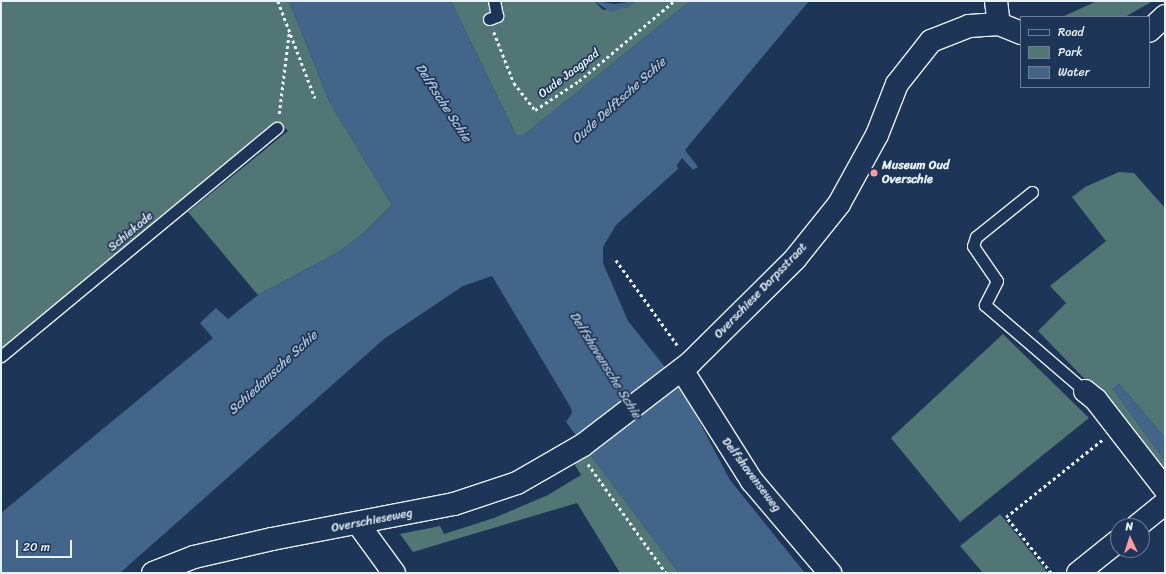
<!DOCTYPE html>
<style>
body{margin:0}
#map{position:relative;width:1166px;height:574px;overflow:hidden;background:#1d3557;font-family:Sriracha,sans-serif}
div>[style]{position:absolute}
.green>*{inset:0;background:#527575}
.water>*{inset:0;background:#426589}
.path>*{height:2.5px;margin-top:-1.25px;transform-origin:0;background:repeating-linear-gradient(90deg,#e8f1f8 0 3px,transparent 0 6px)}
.roads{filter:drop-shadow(1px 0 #e8f1f8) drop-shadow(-1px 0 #e8f1f8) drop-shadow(0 1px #e8f1f8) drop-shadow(0 -1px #e8f1f8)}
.lane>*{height:11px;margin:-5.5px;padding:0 5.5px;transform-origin:5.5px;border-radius:5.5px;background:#1d3557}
.street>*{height:22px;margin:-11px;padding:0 11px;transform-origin:11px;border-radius:11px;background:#1d3557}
.dots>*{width:11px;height:11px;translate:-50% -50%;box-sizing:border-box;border:2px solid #1d3557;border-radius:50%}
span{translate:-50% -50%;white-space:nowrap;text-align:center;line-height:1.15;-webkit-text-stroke:3.5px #1d3557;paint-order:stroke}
.street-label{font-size:12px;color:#e8f1f8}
.poi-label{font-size:12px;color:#e8f1f8;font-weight:700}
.left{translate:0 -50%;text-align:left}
.water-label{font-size:13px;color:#aec0d1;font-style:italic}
.frame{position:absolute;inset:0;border:2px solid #e8f1f8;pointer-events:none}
.legend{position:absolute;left:1020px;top:16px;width:130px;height:72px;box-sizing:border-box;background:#1d3557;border:1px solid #6e8097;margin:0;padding:5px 7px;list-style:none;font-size:12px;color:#e8f1f8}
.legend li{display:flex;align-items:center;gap:8px;height:20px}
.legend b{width:20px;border:1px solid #6e8097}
.north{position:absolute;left:1110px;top:518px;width:40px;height:40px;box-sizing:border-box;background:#1d3557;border:1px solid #6e8097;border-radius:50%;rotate:356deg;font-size:11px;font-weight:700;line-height:16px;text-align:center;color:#e8f1f8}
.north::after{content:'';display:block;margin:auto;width:14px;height:18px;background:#ff9aa2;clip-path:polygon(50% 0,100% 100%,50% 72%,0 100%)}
.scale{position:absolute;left:16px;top:540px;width:56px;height:18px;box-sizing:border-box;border:2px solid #e8f1f8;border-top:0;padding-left:5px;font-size:12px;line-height:14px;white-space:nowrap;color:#e8f1f8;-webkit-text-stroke:3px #1d3557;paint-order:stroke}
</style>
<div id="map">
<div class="green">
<i style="clip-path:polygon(1px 1px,289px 1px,330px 103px,392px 205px,364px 233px,337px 253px,258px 295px,188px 212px,288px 131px,278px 121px,1px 354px)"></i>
<i style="clip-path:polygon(451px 1px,594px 1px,603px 10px,628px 7px,635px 1px,690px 1px,524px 135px,516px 135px)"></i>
<i style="clip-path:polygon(1097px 1px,1153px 1px,1125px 17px,1062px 17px)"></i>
<i style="clip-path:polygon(1119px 172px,1134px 173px,1165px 208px,1165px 438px,1119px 384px,1113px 389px,1165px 461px,1165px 476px,1108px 403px,1038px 331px,1066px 303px,1050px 286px,1106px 241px,1072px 197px,1085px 187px)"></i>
<i style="clip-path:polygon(1003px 334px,1089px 418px,960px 522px,891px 438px)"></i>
<i style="clip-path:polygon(587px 450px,679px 573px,620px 573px,577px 503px,413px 552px,400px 534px,440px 526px,444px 534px,494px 518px,548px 495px,581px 475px,575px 465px)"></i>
<i style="clip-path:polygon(1000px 514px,1047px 572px,1046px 573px,983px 573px,960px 546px)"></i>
</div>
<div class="water">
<i style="clip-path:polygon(289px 1px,451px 1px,516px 135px,524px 135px,690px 1px,809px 1px,685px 150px,698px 167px,693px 170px,682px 158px,677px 165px,678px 169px,616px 225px,603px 247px,603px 263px,628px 321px,681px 387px,730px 480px,805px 573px,679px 573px,566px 422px,572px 413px,571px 408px,492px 276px,463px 286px,384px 339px,120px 573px,1px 573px,1px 513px,213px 338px,200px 323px,216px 308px,228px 319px,258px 295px,337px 253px,364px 233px,392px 205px,330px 103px)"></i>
<i style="clip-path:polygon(594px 1px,615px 4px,635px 1px,628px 7px,611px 12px)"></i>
<i style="clip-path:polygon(1119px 384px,1165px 438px,1165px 461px,1113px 389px)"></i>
</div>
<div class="path">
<i style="left:278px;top:1px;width:104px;rotate:69.1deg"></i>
<i style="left:494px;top:32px;width:55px;rotate:68.6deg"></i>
<i style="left:514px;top:83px;width:34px;rotate:52deg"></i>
<i style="left:535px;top:110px;width:53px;rotate:-33.4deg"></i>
<i style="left:579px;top:81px;width:124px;rotate:-40.1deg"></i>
<i style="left:279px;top:114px;width:82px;rotate:-83deg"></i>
<i style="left:616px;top:260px;width:106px;rotate:54.2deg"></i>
<i style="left:588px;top:464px;width:134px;rotate:54.4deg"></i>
<i style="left:1051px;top:573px;width:72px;rotate:-128.8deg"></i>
<i style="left:1006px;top:517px;width:123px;rotate:-38.7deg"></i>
</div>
<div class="roads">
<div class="lane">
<i style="left:489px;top:19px;width:9px;rotate:-21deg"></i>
<i style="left:497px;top:16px;width:15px;rotate:-101deg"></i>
<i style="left:1032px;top:192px;width:72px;rotate:141.2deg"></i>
<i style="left:976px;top:237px;width:9px;rotate:108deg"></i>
<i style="left:973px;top:246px;width:42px;rotate:55.6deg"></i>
<i style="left:997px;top:281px;width:27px;rotate:117deg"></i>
<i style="left:985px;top:305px;width:132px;rotate:40.7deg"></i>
<i style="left:1px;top:356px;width:358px;rotate:-39.6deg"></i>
</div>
<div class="street">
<i style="left:996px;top:1px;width:23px;rotate:83deg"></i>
<i style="left:1149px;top:31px;width:22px;rotate:-43deg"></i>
<i style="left:682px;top:370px;width:131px;rotate:57.8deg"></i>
<i style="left:752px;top:481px;width:121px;rotate:49.7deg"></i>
<i style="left:1085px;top:391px;width:14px;rotate:39deg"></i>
<i style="left:1096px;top:400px;width:113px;rotate:52.2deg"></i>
<i style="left:359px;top:525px;width:59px;rotate:53.9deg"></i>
<i style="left:1137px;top:526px;width:36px;rotate:-39deg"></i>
<i style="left:153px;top:573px;width:44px;rotate:-21.3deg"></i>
<i style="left:194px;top:557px;width:80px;rotate:-13deg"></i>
<i style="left:272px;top:539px;width:185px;rotate:-10.9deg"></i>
<i style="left:454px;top:504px;width:66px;rotate:-18.4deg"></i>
<i style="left:517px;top:483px;width:76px;rotate:-29.9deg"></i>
<i style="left:583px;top:445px;width:135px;rotate:-37.5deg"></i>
<i style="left:690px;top:363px;width:148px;rotate:-44.7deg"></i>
<i style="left:795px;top:259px;width:70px;rotate:-51.3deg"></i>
<i style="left:839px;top:204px;width:79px;rotate:-61.2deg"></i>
<i style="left:877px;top:135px;width:55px;rotate:-68.6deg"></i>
<i style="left:897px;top:84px;width:55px;rotate:-51.7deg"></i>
<i style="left:931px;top:41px;width:41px;rotate:-21.5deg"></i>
<i style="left:969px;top:26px;width:30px;rotate:-4deg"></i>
<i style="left:999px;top:24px;width:24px;rotate:22deg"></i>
<i style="left:1078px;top:573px;width:51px;rotate:-38.7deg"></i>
</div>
</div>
<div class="dots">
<i style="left:874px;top:173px;background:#ff9aa2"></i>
</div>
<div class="street-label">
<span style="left:569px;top:74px;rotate:-37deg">Oude Jaagpad</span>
<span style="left:131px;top:232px;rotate:-40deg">Schiekade</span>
<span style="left:761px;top:291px;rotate:-46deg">Overschiese Dorpsstraat</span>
<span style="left:751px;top:475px;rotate:53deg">Delfshavenseweg</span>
<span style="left:372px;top:521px;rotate:-11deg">Overschieseweg</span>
</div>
<div class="poi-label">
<span class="left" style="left:882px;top:173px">Museum Oud<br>Overschie</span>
</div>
<div class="water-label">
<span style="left:619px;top:101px;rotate:-42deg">Oude Delftsche Schie</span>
<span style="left:443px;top:103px;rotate:57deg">Delftsche Schie</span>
<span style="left:605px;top:365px;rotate:58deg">Delfshavensche Schie</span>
<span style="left:273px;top:373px;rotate:-43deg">Schiedamsche Schie</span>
</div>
<div class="frame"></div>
<ul class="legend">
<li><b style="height:5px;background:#1d3557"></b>Road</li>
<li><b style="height:11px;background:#527575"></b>Park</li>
<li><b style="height:11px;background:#426589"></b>Water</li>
</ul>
<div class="north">N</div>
<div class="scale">20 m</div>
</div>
